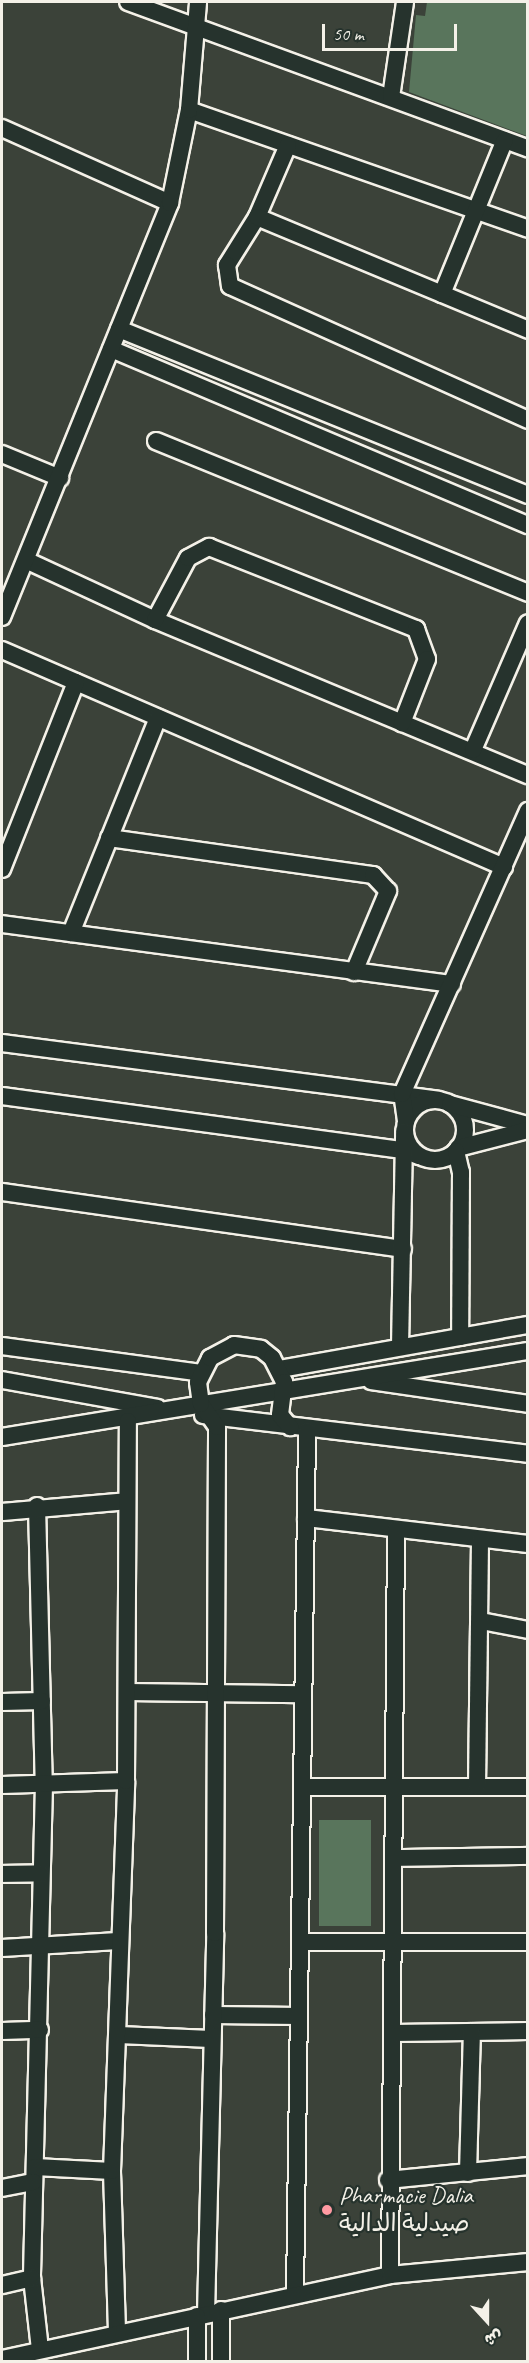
<!DOCTYPE html>
<meta charset="utf-8">
<style>
body{margin:0}
#map{position:relative;width:529px;height:2363px;overflow:hidden;background:#3b4239;font-family:Caveat,"Playpen Sans Arabic",sans-serif}
div>[style]{position:absolute}
.green>*{inset:0;background:#59755c;transform-origin:0 0}
.roads{filter:drop-shadow(2px 0 #f4f1e8) drop-shadow(-2px 0 #f4f1e8) drop-shadow(0 2px #f4f1e8) drop-shadow(0 -2px #f4f1e8)}
.street>*{height:16px;margin:-8px;padding:0 8px;transform-origin:8px;border-radius:8px;background:#26332d}
.street>.ring{margin:-8px;padding:0;box-sizing:content-box;background:none;border:16px solid #26332d;border-radius:50%}
.dots>*{width:16px;height:16px;translate:-50% -50%;box-sizing:border-box;border:3px solid #26332d;border-radius:50%}
span{translate:-50% -50%;white-space:nowrap;text-align:center;line-height:1.15;-webkit-text-stroke:4.5px #26332d;paint-order:stroke}
.poi-label{font-size:24px;color:#f4f1e8}
.left{translate:0 -50%;text-align:left}
.frame{position:absolute;inset:0;border:3px solid #f4f1e8;pointer-events:none}
.north{position:absolute;left:457px;top:2291px;width:60px;height:60px;-webkit-text-stroke:4px #26332d;paint-order:stroke;rotate:159deg;font-size:16px;font-weight:700;line-height:24px;text-align:center;color:#f4f1e8}
.north::after{content:'';display:block;margin:auto;width:21px;height:27px;background:#f4f1e8;clip-path:polygon(50% 0,100% 100%,50% 72%,0 100%)}
.scale{position:absolute;left:322px;top:24px;width:135px;height:27px;box-sizing:border-box;border:3px solid #f4f1e8;border-top:0;padding-left:8px;font-size:18px;line-height:21px;white-space:nowrap;color:#f4f1e8;-webkit-text-stroke:4px #26332d;paint-order:stroke}
</style>
<div id="map">
<div class="green">
<i style="clip-path:polygon(427px 2px,527px 2px,527px 136px,409px 92px,416px 15px,425px 16px)"></i>
<i style="left:319px;top:1820px;width:52px;height:106px"></i>
</div>
<div class="roads">
<div class="street">
<i style="left:128px;top:2px;width:426px;rotate:20.1deg"></i>
<i style="left:391px;top:97px;width:96px;rotate:-81.6deg"></i>
<i style="left:189px;top:110px;width:359px;rotate:19.3deg"></i>
<i style="left:2px;top:128px;width:184px;rotate:24.1deg"></i>
<i style="left:288px;top:145px;width:78px;rotate:113.3deg"></i>
<i style="left:257px;top:217px;width:57px;rotate:122deg"></i>
<i style="left:227px;top:265px;width:21px;rotate:82deg"></i>
<i style="left:230px;top:286px;width:327px;rotate:24.2deg"></i>
<i style="left:257px;top:217px;width:294px;rotate:22.6deg"></i>
<i style="left:442px;top:294px;width:166px;rotate:-67.8deg"></i>
<i style="left:119px;top:329px;width:441px;rotate:22.1deg"></i>
<i style="left:111px;top:349px;width:453px;rotate:22.9deg"></i>
<i style="left:156px;top:441px;width:402px;rotate:22.2deg"></i>
<i style="left:2px;top:454px;width:63px;rotate:22.5deg"></i>
<i style="left:28px;top:561px;width:140px;rotate:24.9deg"></i>
<i style="left:155px;top:620px;width:404px;rotate:22.6deg"></i>
<i style="left:2px;top:617px;width:447px;rotate:-67.9deg"></i>
<i style="left:170px;top:203px;width:95px;rotate:-78.5deg"></i>
<i style="left:189px;top:110px;width:108px;rotate:-85.2deg"></i>
<i style="left:155px;top:620px;width:70px;rotate:-62deg"></i>
<i style="left:188px;top:558px;width:24px;rotate:-28deg"></i>
<i style="left:209px;top:547px;width:223px;rotate:21.6deg"></i>
<i style="left:416px;top:629px;width:32px;rotate:70deg"></i>
<i style="left:427px;top:659px;width:69px;rotate:111.3deg"></i>
<i style="left:2px;top:650px;width:547px;rotate:23.38deg"></i>
<i style="left:473px;top:750px;width:138px;rotate:-66.6deg"></i>
<i style="left:109px;top:838px;width:267px;rotate:8deg"></i>
<i style="left:373px;top:875px;width:22px;rotate:47deg"></i>
<i style="left:388px;top:891px;width:88px;rotate:112.8deg"></i>
<i style="left:2px;top:869px;width:201px;rotate:-68.4deg"></i>
<i style="left:2px;top:924px;width:454px;rotate:7.6deg"></i>
<i style="left:71px;top:933px;width:232px;rotate:-68deg"></i>
<i style="left:2px;top:1043px;width:440px;rotate:7.4deg"></i>
<i style="left:2px;top:1096px;width:406px;rotate:7.7deg"></i>
<i style="left:404px;top:1150px;width:16px;rotate:22deg"></i>
<i class="ring" style="left:405px;top:1100px;width:44px;height:44px"></i>
<i style="left:450px;top:1104px;width:81px;rotate:15.1deg"></i>
<i style="left:406px;top:1121px;width:27px;rotate:-98deg"></i>
<i style="left:402px;top:1094px;width:310px;rotate:-66deg"></i>
<i style="left:458px;top:1148px;width:72px;rotate:-14.4deg"></i>
<i style="left:456px;top:1151px;width:22px;rotate:77deg"></i>
<i style="left:461px;top:1172px;width:165px;rotate:90.3deg"></i>
<i style="left:2px;top:1192px;width:405px;rotate:8.1deg"></i>
<i style="left:2px;top:1346px;width:201px;rotate:7.7deg"></i>
<i style="left:400px;top:1347px;width:216px;rotate:-88.9deg"></i>
<i style="left:280px;top:1369px;width:252px;rotate:-10.1deg"></i>
<i style="left:2px;top:1380px;width:158px;rotate:10.2deg"></i>
<i style="left:371px;top:1381px;width:159px;rotate:8.3deg"></i>
<i style="left:203px;top:1415px;width:327px;rotate:6.8deg"></i>
<i style="left:2px;top:1437px;width:533px;rotate:-9.29deg"></i>
<i style="left:37px;top:1506px;width:278px;rotate:88.6deg"></i>
<i style="left:44px;top:1784px;width:494px;rotate:91.4deg"></i>
<i style="left:32px;top:2278px;width:71px;rotate:83.6deg"></i>
<i style="left:2px;top:1512px;width:125px;rotate:-5deg"></i>
<i style="left:306px;top:1518px;width:224px;rotate:6.7deg"></i>
<i style="left:481px;top:1621px;width:48px;rotate:10.8deg"></i>
<i style="left:127px;top:1692px;width:175px;rotate:0.7deg"></i>
<i style="left:2px;top:1702px;width:40px;rotate:-1.4deg"></i>
<i style="left:2px;top:1785px;width:124px;rotate:-1.8deg"></i>
<i style="left:302px;top:1787px;width:226px"></i>
<i style="left:477px;top:1787px;width:248px;rotate:-89.3deg"></i>
<i style="left:396px;top:1858px;width:132px;rotate:-0.9deg"></i>
<i style="left:2px;top:1874px;width:39px;rotate:-1deg"></i>
<i style="left:300px;top:1942px;width:228px"></i>
<i style="left:2px;top:1948px;width:116px;rotate:-3.5deg"></i>
<i style="left:213px;top:2015px;width:86px;rotate:0.7deg"></i>
<i style="left:2px;top:2031px;width:38px;rotate:-2deg"></i>
<i style="left:393px;top:2033px;width:135px;rotate:-0.8deg"></i>
<i style="left:119px;top:2035px;width:92px;rotate:2.5deg"></i>
<i style="left:35px;top:2167px;width:77px;rotate:3deg"></i>
<i style="left:468px;top:2173px;width:141px;rotate:-88.4deg"></i>
<i style="left:388px;top:2180px;width:141px;rotate:-5.7deg"></i>
<i style="left:2px;top:2188px;width:32px;rotate:-11deg"></i>
<i style="left:390px;top:2275px;width:746px;rotate:-89.54deg"></i>
<i style="left:2px;top:2285px;width:31px;rotate:-13deg"></i>
<i style="left:295px;top:2293px;width:863px;rotate:-89.2deg"></i>
<i style="left:221px;top:2310px;width:52px;rotate:90deg"></i>
<i style="left:206px;top:2314px;width:381px;rotate:-88.6deg"></i>
<i style="left:215px;top:1933px;width:506px;rotate:-89.77deg"></i>
<i style="left:217px;top:1427px;width:28px;rotate:-125deg"></i>
<i style="left:201px;top:1404px;width:22px;rotate:-98deg"></i>
<i style="left:198px;top:1382px;width:27px;rotate:-63deg"></i>
<i style="left:210px;top:1358px;width:27px;rotate:-28deg"></i>
<i style="left:234px;top:1345px;width:27px;rotate:8deg"></i>
<i style="left:261px;top:1349px;width:14px;rotate:39deg"></i>
<i style="left:272px;top:1358px;width:27px;rotate:63deg"></i>
<i style="left:284px;top:1382px;width:33px;rotate:97deg"></i>
<i style="left:280px;top:1415px;width:16px;rotate:50deg"></i>
<i style="left:117px;top:2331px;width:160px;rotate:-91.8deg"></i>
<i style="left:112px;top:2171px;width:390px;rotate:-87.9deg"></i>
<i style="left:126px;top:1781px;width:360px;rotate:-89.7deg"></i>
<i style="left:2px;top:2359px;width:397px;rotate:-12.2deg"></i>
<i style="left:390px;top:2275px;width:139px;rotate:-5.4deg"></i>
<i style="left:197px;top:2362px;width:46px;rotate:-90deg"></i>
</div>
</div>
<div class="dots">
<i style="left:327px;top:2210px;background:#ff9aa2"></i>
</div>
<div class="poi-label">
<span class="left" style="left:339px;top:2210px">Pharmacie Dalia<br>صيدلية الدالية</span>
</div>
<div class="frame"></div>
<div class="north">ش</div>
<div class="scale">50 m</div>
</div>
